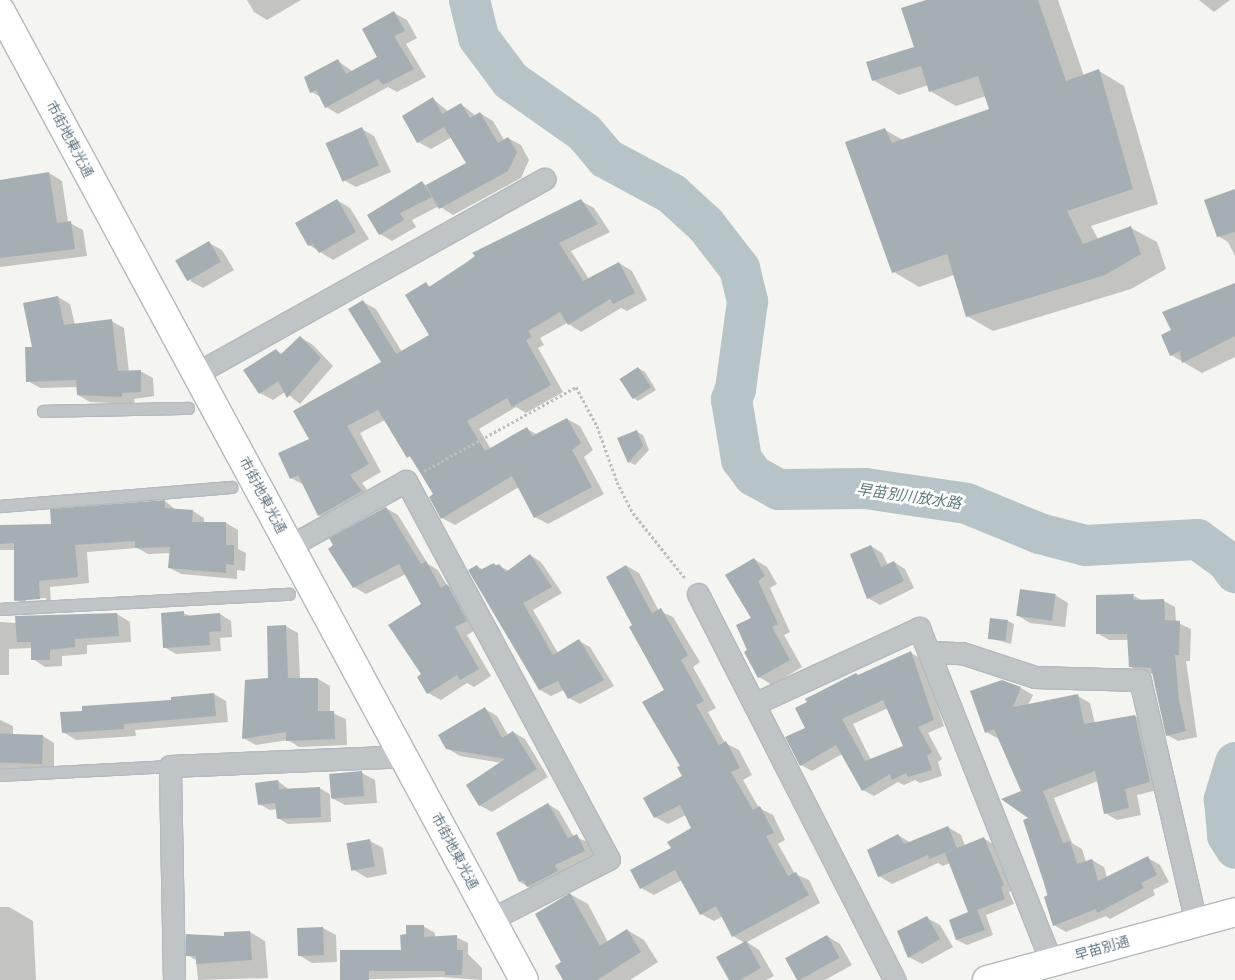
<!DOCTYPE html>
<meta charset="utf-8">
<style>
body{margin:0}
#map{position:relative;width:1235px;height:980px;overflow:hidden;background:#f4f4f0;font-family:"Golos Text","Noto Sans JP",sans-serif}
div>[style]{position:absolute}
.shadow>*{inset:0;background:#0003}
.river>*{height:41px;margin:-20.5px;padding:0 20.5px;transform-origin:20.5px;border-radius:20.5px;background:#b6c4c7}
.building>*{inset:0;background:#a5afb3;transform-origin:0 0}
.path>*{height:3px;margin-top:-1.5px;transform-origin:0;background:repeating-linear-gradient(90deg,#bbbdbf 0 2.5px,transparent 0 5px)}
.roads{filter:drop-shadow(1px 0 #b3b9bd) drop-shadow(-1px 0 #b3b9bd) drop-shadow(0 1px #b3b9bd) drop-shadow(0 -1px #b3b9bd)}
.lane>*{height:11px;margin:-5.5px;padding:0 5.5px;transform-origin:5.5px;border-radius:5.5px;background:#bfc4c6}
.street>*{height:21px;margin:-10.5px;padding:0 10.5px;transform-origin:10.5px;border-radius:10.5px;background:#bfc4c6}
.secondary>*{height:28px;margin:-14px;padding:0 14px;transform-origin:14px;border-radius:14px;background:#fff}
span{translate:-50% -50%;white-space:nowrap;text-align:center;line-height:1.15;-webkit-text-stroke:5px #fff;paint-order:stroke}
.street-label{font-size:14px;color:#627682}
.water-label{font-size:15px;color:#5e797f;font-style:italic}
</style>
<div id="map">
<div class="shadow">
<i style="clip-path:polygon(247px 0,301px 0,267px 20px,254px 12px)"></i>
<i style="clip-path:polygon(930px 0,1058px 0,1084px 76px,1099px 71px,1124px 86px,1158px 204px,1091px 226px,1098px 239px,1131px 228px,1157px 242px,1166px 269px,1131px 289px,993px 331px,967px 316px,954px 275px,919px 287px,894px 272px,885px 130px,903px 140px,990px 110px,986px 96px,956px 106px,930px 91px,928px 85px,899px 95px,873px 80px,916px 48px)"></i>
<i style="clip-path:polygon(1199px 0,1230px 0,1214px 12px)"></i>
<i style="clip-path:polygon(394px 13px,407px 20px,417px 38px,406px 44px,426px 77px,397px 92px,388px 87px,338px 114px,326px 107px,321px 97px,311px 92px,338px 61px,352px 71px,378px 57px)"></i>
<i style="clip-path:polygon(433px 99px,449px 112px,461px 104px,476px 116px,480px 113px,493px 121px,504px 140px,508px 138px,521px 145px,529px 160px,521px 178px,453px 215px,439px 206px,412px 220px,416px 227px,392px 241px,380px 234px,422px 183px,427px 186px,467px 164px,452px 137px,431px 149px,418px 142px)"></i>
<i style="clip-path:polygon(362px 129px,374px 136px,391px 172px,356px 187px,344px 180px)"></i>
<i style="clip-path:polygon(49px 173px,62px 181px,68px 222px,83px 230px,87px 256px,0 267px,0 232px)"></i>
<i style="clip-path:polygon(1235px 190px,1235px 256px,1228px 242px,1218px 236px)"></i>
<i style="clip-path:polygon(337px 200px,350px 208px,369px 239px,333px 260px,309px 245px)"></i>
<i style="clip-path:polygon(581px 201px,594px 208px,610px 232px,571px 251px,589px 279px,619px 263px,632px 271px,647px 300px,627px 311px,621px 308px,581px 332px,567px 323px,540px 338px,544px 345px,538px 348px,563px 392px,526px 413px,516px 407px,479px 429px,491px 449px,527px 429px,538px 435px,567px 419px,580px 426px,593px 450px,584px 457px,604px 494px,548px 524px,535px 517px,519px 487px,455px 525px,442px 518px,435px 494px,385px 420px,360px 433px,381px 472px,362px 483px,374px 499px,332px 522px,319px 515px,304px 485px,291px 478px,310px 440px,382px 363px,363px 302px,376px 309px,402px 352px,431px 336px,426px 284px,431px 287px)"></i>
<i style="clip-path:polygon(209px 243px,222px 250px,234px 270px,203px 288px,190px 281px)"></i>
<i style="clip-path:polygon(1235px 284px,1235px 357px,1202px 373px,1171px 355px,1173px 331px)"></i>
<i style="clip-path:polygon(58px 297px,70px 304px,75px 325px,111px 321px,124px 328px,129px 372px,140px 371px,153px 378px,154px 396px,134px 399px,135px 404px,90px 402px,78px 395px,78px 387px,40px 388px,28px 381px,34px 348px)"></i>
<i style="clip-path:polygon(300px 337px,313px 345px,333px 366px,300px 404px,285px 392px,273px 400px,260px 393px,276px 350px,282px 354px)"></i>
<i style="clip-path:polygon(638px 368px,645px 372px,656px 390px,638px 401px,632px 397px,621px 379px)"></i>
<i style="clip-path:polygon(637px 432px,643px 435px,649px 450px,635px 465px,629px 462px,619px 439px)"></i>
<i style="clip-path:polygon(evenodd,165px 501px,176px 510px,193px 511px,204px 518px,204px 524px,226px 523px,238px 530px,238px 549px,246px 553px,245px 571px,237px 570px,237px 579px,181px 574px,170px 568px,171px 553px,148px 554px,137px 548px,87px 552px,89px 583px,50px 587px,51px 606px,27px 607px,16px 600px,15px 550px,0 550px,0 527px,52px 525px,165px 501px,46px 598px,46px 600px,26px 601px,26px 599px,46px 598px)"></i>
<i style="clip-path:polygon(386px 508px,398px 515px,428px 564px,438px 570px,447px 585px,460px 593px,479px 628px,467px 635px,491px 676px,474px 687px,467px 683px,441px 700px,428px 693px,423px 675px,423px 605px,406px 574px,366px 594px,354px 587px)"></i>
<i style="clip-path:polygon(871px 546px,882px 553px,888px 565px,894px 562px,905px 569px,914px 588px,880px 605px,868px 598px)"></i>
<i style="clip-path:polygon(530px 555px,541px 562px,562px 593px,533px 610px,558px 653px,579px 641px,590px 647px,614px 686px,580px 704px,569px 698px,564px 690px,551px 696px,540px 690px,470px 571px,477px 566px,483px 570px,494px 564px,510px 571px)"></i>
<i style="clip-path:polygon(754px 559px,767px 567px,777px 584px,770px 588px,790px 632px,784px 635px,802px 667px,772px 685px,759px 677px,745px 653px,748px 651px,752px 618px)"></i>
<i style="clip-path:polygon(627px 566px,639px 573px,659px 611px,673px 617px,700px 662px,693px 667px,716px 708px,708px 712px,725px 743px,739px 750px,752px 775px,743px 780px,759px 808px,773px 815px,785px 840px,778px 844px,795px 874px,809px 880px,820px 903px,747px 942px,759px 950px,774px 976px,766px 980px,730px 980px,745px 943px,733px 936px,723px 916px,714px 921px,701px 914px,682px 880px,654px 895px,641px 888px,693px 828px,686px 815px,668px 824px,655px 817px,684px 777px,666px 690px,633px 626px)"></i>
<i style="clip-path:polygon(1055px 595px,1068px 603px,1065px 627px,1030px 623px,1017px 615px)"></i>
<i style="clip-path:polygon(1134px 596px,1143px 601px,1164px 601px,1175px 607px,1176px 622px,1191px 629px,1190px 661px,1186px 661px,1197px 737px,1178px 741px,1167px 735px,1153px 674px,1141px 673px,1130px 666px,1129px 640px,1109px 640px,1097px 633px)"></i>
<i style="clip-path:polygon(183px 613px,190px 616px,220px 614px,231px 621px,232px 637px,220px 638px,221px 651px,176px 654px,164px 647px)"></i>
<i style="clip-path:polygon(117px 614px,130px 622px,131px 642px,87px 645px,87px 654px,62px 656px,62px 666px,45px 667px,33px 659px,33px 648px,9px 649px,9px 675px,0 675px,0 622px,17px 623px,17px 617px)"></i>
<i style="clip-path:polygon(1008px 621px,1014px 624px,1011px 644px,989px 638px)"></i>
<i style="clip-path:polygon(285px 626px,298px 633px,300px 679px,318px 679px,330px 686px,330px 712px,346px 719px,347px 745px,299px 747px,288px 740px,256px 745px,243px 738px,269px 679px)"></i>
<i style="clip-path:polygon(evenodd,911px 653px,922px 659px,944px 726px,928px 733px,942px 759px,938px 762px,942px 776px,920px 783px,915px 780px,904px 785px,898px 782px,874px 796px,863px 790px,842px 754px,812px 771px,801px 765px,806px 728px,859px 676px,911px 653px,888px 708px,905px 747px,871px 760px,853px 724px,888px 708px)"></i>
<i style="clip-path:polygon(1021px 688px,1033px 695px,1028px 705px,1078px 696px,1090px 703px,1095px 724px,1135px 716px,1147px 723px,1162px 789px,1137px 795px,1141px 815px,1117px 820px,1105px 813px,1098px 781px,1054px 798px,1072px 843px,1082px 849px,1086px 862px,1092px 860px,1104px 867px,1107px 878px,1148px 858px,1160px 865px,1169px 882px,1153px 890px,1155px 895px,1110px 919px,1106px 916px,1066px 932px,1054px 925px,1023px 792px,999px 739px,986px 732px)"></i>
<i style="clip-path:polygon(214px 694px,226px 701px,228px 722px,135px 730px,136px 736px,76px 740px,63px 732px,83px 712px)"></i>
<i style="clip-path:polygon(485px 709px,497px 716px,508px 735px,513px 732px,525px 739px,548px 777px,492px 812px,479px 805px,502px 763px,460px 756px,447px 748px)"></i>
<i style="clip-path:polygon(0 720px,13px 726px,13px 738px,43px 736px,54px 743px,54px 770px,0 769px)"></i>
<i style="clip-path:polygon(362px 773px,375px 780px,377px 803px,345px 805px,332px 798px,331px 775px)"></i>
<i style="clip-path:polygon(278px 781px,288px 789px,319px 788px,330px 794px,331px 822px,288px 824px,278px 818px,277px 809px,270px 810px,259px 804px)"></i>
<i style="clip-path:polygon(548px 804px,559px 811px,574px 837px,589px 842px,596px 858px,539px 893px,520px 882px)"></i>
<i style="clip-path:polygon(948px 827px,961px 835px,965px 846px,983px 838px,993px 844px,1013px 890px,1009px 892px,1014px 904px,986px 915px,993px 935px,967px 945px,957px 940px,951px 921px,969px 913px,950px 863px,943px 866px,938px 863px,892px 884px,879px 876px,898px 835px,911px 843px)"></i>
<i style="clip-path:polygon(370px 841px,383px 848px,387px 874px,367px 878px,354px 870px)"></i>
<i style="clip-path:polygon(570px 894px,588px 904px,608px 942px,627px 930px,644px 940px,658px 962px,630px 980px,565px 980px,563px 963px)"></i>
<i style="clip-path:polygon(0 907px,9px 907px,33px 921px,36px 980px,0 980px)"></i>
<i style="clip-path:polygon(927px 918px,940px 925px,953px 947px,922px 964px,909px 957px)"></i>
<i style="clip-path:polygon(423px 926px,435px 933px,435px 938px,456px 937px,468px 943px,468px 954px,482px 968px,482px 980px,441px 977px,342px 980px,402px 951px,407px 935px)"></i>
<i style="clip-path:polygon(323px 928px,336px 935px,337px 962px,312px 963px,299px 955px)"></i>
<i style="clip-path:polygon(250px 932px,265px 941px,268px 978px,198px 980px,196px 960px,187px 955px,226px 937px)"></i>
<i style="clip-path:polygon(827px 936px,840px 944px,852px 965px,825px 980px,798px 980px,786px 959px)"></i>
</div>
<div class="river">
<i style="left:469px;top:0;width:38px;rotate:76deg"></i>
<i style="left:478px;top:37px;width:54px;rotate:53.3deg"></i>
<i style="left:510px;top:80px;width:90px;rotate:35.1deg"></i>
<i style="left:584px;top:132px;width:34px;rotate:50deg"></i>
<i style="left:606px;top:158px;width:74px;rotate:28.3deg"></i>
<i style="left:671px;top:193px;width:46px;rotate:42.4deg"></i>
<i style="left:705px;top:224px;width:56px;rotate:52.3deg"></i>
<i style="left:739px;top:268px;width:34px;rotate:76deg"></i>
<i style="left:747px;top:301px;width:89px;rotate:97.8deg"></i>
<i style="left:735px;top:389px;width:11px;rotate:112deg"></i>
<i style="left:731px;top:399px;width:61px;rotate:80.5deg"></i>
<i style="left:741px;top:459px;width:20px;rotate:53deg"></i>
<i style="left:753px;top:475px;width:29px;rotate:29deg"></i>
<i style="left:778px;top:489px;width:87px;rotate:-0.7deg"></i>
<i style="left:865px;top:488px;width:102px;rotate:8.4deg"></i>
<i style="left:966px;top:503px;width:79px;rotate:22.3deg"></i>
<i style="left:1039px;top:533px;width:48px;rotate:14.6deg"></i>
<i style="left:1085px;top:545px;width:112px;rotate:-3.1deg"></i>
<i style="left:1197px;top:539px;width:37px;rotate:36deg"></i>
<i style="left:1227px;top:561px;width:14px;rotate:54deg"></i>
<i style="left:1235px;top:762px;width:39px;rotate:107deg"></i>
<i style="left:1224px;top:799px;width:36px;rotate:85deg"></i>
<i style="left:1227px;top:835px;width:15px;rotate:58deg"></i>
</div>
<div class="building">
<i style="clip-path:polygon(926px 0,1038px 0,1066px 81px,1099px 69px,1133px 189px,1067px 211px,1083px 244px,1131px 226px,1141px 254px,1105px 275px,966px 317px,947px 254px,892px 273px,845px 142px,885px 128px,892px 143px,989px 109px,978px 76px,929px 92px,921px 66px,872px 81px,866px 62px,914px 47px,901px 8px)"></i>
<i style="clip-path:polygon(394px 11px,405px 31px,394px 36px,414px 69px,383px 85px,378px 79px,325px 108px,316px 90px,310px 93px,304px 77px,338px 59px,346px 74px,377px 57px,362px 29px)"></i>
<i style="clip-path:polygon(433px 97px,442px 114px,461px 103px,470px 118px,480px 112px,498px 143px,508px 137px,517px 152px,508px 171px,439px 209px,426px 185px,466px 163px,444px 127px,417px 143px,402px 116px)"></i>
<i style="left:362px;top:127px;width:42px;height:40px;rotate:66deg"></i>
<i style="clip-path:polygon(49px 172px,57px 223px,71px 221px,75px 249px,0 258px,0 180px)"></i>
<i style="clip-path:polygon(422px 181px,432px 197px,400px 213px,404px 220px,379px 235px,367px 215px)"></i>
<i style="clip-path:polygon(1235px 189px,1235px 232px,1217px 237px,1204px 200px)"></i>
<i style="clip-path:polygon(337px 199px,356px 232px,319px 253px,313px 244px,308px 246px,295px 223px)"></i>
<i style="clip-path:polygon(581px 199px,598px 224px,559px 243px,583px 281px,619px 262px,635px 293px,613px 304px,610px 299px,568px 325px,560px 312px,528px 331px,532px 337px,526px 340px,551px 385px,512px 407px,507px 398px,467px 421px,485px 451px,527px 427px,532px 436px,567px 418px,581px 443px,572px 450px,592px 487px,534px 518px,512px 476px,441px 519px,429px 497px,433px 494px,410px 456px,407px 458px,378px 410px,347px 426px,369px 464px,350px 475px,362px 491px,318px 516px,298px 475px,290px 479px,278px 453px,309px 439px,293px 411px,381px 362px,348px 309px,363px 300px,396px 354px,429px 335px,405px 295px,426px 282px,429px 287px,467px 262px,475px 256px,472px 253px)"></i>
<i style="left:209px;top:241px;width:24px;height:39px;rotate:60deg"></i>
<i style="clip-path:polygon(1235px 283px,1235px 336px,1182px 363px,1180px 351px,1170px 356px,1161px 335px,1171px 330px,1162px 312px)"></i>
<i style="clip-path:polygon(58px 296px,64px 325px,112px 319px,118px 371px,141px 370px,141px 392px,122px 393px,122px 397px,77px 395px,76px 380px,26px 382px,25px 347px,32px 347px,23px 303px)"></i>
<i style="clip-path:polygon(300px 336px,321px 358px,287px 398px,278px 381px,259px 394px,243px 370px,276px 349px,280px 355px)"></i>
<i style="left:638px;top:367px;width:24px;height:22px;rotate:57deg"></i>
<i style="clip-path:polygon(637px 430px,643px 446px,628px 463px,617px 438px)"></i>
<i style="clip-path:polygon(165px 500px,165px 508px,193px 510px,192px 522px,226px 522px,226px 545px,234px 545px,234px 565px,226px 564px,226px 573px,168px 568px,170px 547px,135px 548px,135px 541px,75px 545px,78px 577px,39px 581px,40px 599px,14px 601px,14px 543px,0 544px,0 525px,51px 524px,50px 509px)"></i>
<i style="clip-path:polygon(386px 507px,421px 564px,426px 561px,441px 588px,447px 584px,467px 621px,455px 627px,479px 669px,460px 680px,457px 675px,427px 694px,417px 677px,421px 674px,388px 625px,421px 604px,399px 564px,353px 588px,328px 549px,333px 545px,329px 538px)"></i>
<i style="clip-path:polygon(871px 545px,881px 567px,894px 561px,904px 581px,867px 599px,850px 554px)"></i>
<i style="clip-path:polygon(530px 554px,552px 587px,523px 603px,553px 655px,579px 639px,604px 680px,568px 699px,558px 681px,539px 690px,468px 570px,477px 565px,480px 570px,494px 563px,495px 566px,499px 564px,506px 572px)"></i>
<i style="clip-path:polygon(754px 558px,765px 576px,758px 581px,778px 624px,772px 627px,790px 660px,758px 678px,744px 652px,747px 650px,736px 625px,751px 618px,725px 575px)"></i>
<i style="clip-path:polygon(626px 565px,652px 613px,661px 608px,688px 655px,681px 660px,704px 701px,696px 705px,719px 745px,726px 741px,740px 768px,731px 772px,753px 810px,760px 806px,774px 833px,766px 836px,788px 876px,796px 872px,809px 895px,732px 937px,716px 906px,700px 915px,675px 870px,640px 889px,630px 870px,671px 848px,667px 842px,691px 828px,680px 805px,654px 818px,643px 798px,682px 776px,677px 767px,680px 766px,642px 702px,664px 690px,629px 627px,632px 625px,606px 577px)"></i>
<i style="left:1020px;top:589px;width:36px;height:27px;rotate:8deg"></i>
<i style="clip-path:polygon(1134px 594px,1133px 600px,1164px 599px,1165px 620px,1180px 621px,1179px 655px,1175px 655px,1179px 701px,1186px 731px,1166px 736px,1151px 668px,1129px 667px,1127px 634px,1096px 634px,1096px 595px)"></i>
<i style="clip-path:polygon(184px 611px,184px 616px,220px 613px,221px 631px,209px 632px,210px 645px,163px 648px,161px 613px)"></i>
<i style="clip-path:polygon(117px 613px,119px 636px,75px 639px,75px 647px,50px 650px,50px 660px,31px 660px,31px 642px,17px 642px,15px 616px)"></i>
<i style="left:990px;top:618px;width:18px;height:21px;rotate:6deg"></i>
<i style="clip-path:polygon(286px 625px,288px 678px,318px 678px,318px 711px,334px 711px,335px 739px,286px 741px,286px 732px,242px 739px,245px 680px,268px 678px,267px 626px)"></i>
<i style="clip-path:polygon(evenodd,911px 651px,934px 720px,918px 727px,932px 752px,927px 756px,932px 770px,908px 777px,906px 773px,892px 780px,890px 774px,862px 791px,836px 745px,800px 766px,785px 737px,805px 728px,795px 708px,807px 702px,805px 699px,856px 673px,858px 675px,911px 651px,883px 700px,903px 746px,865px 761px,842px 719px,883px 700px)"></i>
<i style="clip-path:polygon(1002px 680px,1021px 687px,1013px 707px,1078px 694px,1084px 724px,1135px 715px,1150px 782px,1125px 789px,1129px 808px,1104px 814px,1095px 771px,1043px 791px,1063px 843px,1070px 841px,1077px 864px,1092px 859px,1098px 881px,1148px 856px,1157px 875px,1141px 883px,1144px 888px,1097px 913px,1096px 909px,1053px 926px,1044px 897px,1048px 895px,1023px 820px,1028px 818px,1001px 799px,1021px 791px,994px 729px,985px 733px,970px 691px)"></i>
<i style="clip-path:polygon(214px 693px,216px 716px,124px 724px,124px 729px,62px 733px,60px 712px,82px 711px,82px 706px,171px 700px,171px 697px)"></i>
<i style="clip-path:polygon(485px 707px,502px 738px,513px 731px,537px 769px,479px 806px,466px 785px,505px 759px,446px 749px,438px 735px)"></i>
<i style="left:43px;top:735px;width:29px;height:43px;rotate:92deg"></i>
<i style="left:362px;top:771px;width:25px;height:33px;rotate:85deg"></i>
<i style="clip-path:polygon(278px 780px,279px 789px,320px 787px,321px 817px,277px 819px,275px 803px,258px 805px,255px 783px)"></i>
<i style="clip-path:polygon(548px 803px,568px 838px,577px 834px,585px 851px,555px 865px,558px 871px,527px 887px,523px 880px,519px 882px,496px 833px)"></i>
<i style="clip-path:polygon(948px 826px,957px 848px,929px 859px,928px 855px,878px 877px,867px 850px,898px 834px,904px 844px)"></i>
<i style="clip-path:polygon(984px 837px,1004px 885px,1001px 887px,1005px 899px,977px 910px,985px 930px,956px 940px,949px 920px,968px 912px,945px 853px)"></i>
<i style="left:370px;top:839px;width:28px;height:24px;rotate:80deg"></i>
<i style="clip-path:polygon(570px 893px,600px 946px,627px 929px,641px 952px,597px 980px,563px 980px,555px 966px,561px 962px,535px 914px)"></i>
<i style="clip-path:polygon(927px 916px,940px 939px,908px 958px,897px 931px)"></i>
<i style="clip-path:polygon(406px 925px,424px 925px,424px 937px,457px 935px,457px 950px,463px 950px,462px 975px,445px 975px,445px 971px,369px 971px,369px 980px,340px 980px,340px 950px,401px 950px,400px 935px,406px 934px)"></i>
<i style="left:323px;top:927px;width:28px;height:26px;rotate:88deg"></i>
<i style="clip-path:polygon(250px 931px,252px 960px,196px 964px,196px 956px,186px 956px,186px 934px,224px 936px,224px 932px)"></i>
<i style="left:827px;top:935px;width:26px;height:48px;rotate:61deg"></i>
<i style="clip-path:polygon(746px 941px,761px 968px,740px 980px,729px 980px,716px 957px)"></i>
</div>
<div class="path">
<i style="left:424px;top:471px;width:174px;rotate:-28.9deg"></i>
<i style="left:576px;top:387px;width:44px;rotate:61.7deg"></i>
<i style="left:597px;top:426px;width:59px;rotate:70.3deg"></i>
<i style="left:617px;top:482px;width:35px;rotate:63deg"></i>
<i style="left:633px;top:513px;width:83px;rotate:51.3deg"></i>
</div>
<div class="roads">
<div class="lane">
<i style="left:43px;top:411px;width:145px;rotate:-1.2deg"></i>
<i style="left:0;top:506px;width:232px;rotate:-4.7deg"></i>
<i style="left:0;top:609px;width:289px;rotate:-3deg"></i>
<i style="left:0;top:775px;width:170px;rotate:-3deg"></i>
</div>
<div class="street">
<i style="left:197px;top:373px;width:398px;rotate:-29.2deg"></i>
<i style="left:290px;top:546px;width:133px;rotate:-29.3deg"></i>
<i style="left:406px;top:481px;width:429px;rotate:61.8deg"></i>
<i style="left:609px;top:859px;width:131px;rotate:152.9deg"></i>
<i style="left:698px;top:594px;width:433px;rotate:63deg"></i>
<i style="left:929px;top:652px;width:33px;rotate:2deg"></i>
<i style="left:962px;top:653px;width:77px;rotate:18.2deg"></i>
<i style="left:1035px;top:677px;width:105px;rotate:1.6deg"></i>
<i style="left:1140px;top:680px;width:248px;rotate:77deg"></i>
<i style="left:754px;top:704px;width:182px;rotate:-24.7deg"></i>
<i style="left:919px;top:628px;width:359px;rotate:68.4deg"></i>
<i style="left:174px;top:980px;width:214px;rotate:-91.1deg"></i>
<i style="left:170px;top:766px;width:234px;rotate:-2.4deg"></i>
</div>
<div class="secondary">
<i style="left:0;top:10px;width:1102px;rotate:61.62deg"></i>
<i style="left:987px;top:980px;width:257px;rotate:-15.3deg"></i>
</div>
</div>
<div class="street-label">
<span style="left:70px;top:139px;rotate:62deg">市街地東光通</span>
<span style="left:263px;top:495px;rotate:62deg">市街地東光通</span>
<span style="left:455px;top:851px;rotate:62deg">市街地東光通</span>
<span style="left:1102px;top:948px;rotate:-16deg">早苗別通</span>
</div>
<div class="water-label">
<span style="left:909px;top:496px;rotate:8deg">早苗別川放水路</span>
</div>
</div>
